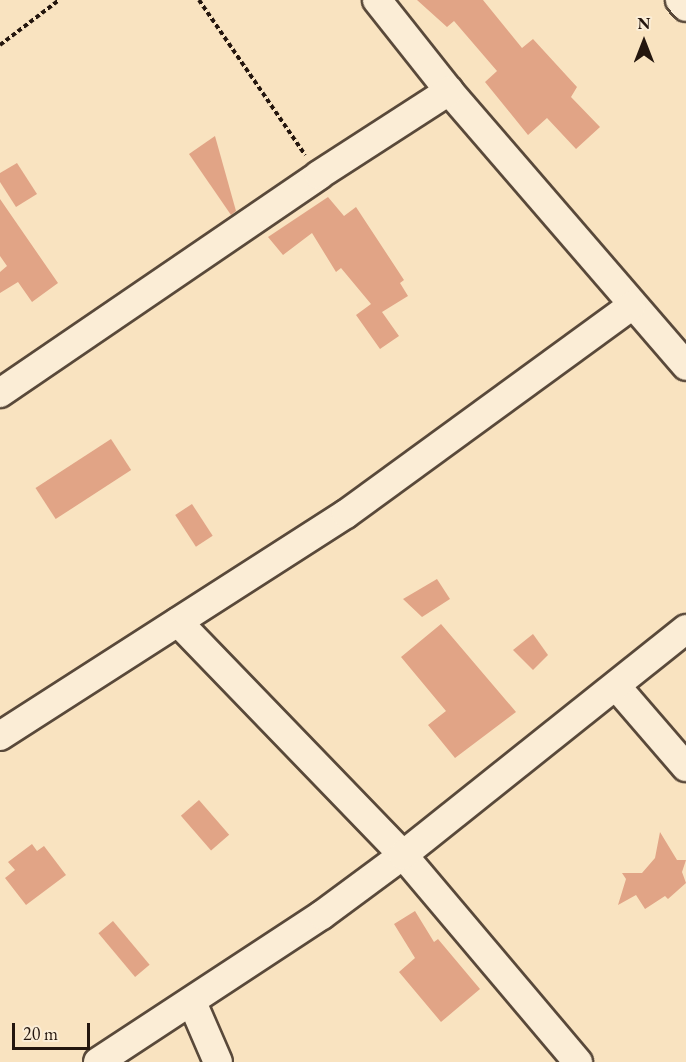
<!DOCTYPE html>
<style>
body{margin:0}
#map{position:relative;width:686px;height:1062px;overflow:hidden;background:#f9e3c0;font-family:"EB Garamond",serif}
div>[style]{position:absolute}
.building>*{inset:0;background:#e1a486;transform-origin:0 0}
.path>*{height:4px;margin-top:-2px;transform-origin:0;background:repeating-linear-gradient(90deg,#24160e 0 4.5px,transparent 0 7.5px)}
.roads{filter:drop-shadow(2px 0 #59493a) drop-shadow(-2px 0 #59493a) drop-shadow(0 2px #59493a) drop-shadow(0 -2px #59493a)}
.street>*{height:28px;margin:-14px;padding:0 14px;transform-origin:14px;border-radius:14px;background:#fbedd6}
span{translate:-50% -50%;white-space:nowrap;text-align:center;line-height:1.15;-webkit-text-stroke:6px #fbedd6;paint-order:stroke}
.north{position:absolute;left:614px;top:12px;width:60px;height:60px;-webkit-text-stroke:4px #fbedd6;paint-order:stroke;rotate:0deg;font-size:16px;font-weight:700;line-height:24px;text-align:center;color:#24160e}
.north::after{content:'';display:block;margin:auto;width:21px;height:27px;background:#24160e;clip-path:polygon(50% 0,100% 100%,50% 72%,0 100%)}
.scale{position:absolute;left:12px;top:1023px;width:78px;height:27px;box-sizing:border-box;border:3px solid #24160e;border-top:0;padding-left:8px;font-size:18px;line-height:21px;white-space:nowrap;color:#24160e;-webkit-text-stroke:4px #fbedd6;paint-order:stroke}
</style>
<div id="map">
<div class="building">
<i style="clip-path:polygon(417px 0,483px 0,522px 48px,533px 39px,577px 87px,571px 97px,600px 127px,576px 149px,547px 118px,528px 135px,485px 82px,497px 71px,454px 21px,447px 27px)"></i>
<i style="clip-path:polygon(215px 136px,236px 211px,231px 215px,189px 154px)"></i>
<i style="clip-path:polygon(17px 163px,37px 194px,16px 207px,0 182px,0 173px)"></i>
<i style="clip-path:polygon(328px 197px,344px 216px,356px 207px,404px 280px,400px 283px,408px 296px,382px 312px,399px 336px,380px 349px,356px 315px,371px 304px,341px 268px,336px 272px,312px 233px,283px 255px,268px 237px)"></i>
<i style="clip-path:polygon(0 199px,58px 283px,32px 302px,18px 282px,0 293px,0 272px,7px 266px,0 256px)"></i>
<i style="left:111px;top:439px;width:37px;height:90px;rotate:57deg"></i>
<i style="left:192px;top:504px;width:38px;height:20px;rotate:57deg"></i>
<i style="clip-path:polygon(437px 579px,450px 599px,422px 617px,403px 599px)"></i>
<i style="clip-path:polygon(441px 624px,516px 712px,455px 758px,428px 725px,446px 711px,401px 657px)"></i>
<i style="clip-path:polygon(533px 634px,548px 655px,533px 670px,513px 650px)"></i>
<i style="left:199px;top:800px;width:46px;height:24px;rotate:49deg"></i>
<i style="clip-path:polygon(660px 832px,677px 860px,686px 860px,682px 872px,686px 883px,668px 899px,665px 896px,645px 909px,636px 895px,618px 905px,626px 879px,622px 873px,642px 873px,655px 858px)"></i>
<i style="clip-path:polygon(32px 844px,37px 851px,44px 846px,66px 875px,26px 905px,5px 878px,15px 870px,8px 862px)"></i>
<i style="clip-path:polygon(415px 911px,434px 942px,438px 939px,480px 989px,441px 1022px,399px 972px,415px 958px,394px 924px)"></i>
<i style="left:113px;top:921px;width:57px;height:19px;rotate:50deg"></i>
</div>
<div class="path">
<i style="left:199px;top:0;width:188px;rotate:55.6deg"></i>
<i style="left:0;top:45px;width:74px;rotate:-37.3deg"></i>
</div>
<div class="roads">
<div class="street">
<i style="left:377px;top:0;width:116px;rotate:51.6deg"></i>
<i style="left:449px;top:91px;width:363px;rotate:49.2deg"></i>
<i style="left:680px;top:0;width:9px;rotate:49deg"></i>
<i style="left:0;top:393px;width:386px;rotate:-34.3deg"></i>
<i style="left:319px;top:175px;width:155px;rotate:-32.9deg"></i>
<i style="left:178px;top:622px;width:324px;rotate:46deg"></i>
<i style="left:403px;top:855px;width:271px;rotate:49.8deg"></i>
<i style="left:616px;top:686px;width:107px;rotate:49.2deg"></i>
<i style="left:0;top:736px;width:411px;rotate:-32.7deg"></i>
<i style="left:346px;top:514px;width:353px;rotate:-36.1deg"></i>
<i style="left:192px;top:1002px;width:65px;rotate:66.6deg"></i>
<i style="left:98px;top:1062px;width:268px;rotate:-33.3deg"></i>
<i style="left:322px;top:915px;width:101px;rotate:-36.5deg"></i>
<i style="left:403px;top:855px;width:362px;rotate:-38.6deg"></i>
</div>
</div>
<div class="north">N</div>
<div class="scale">20 m</div>
</div>
